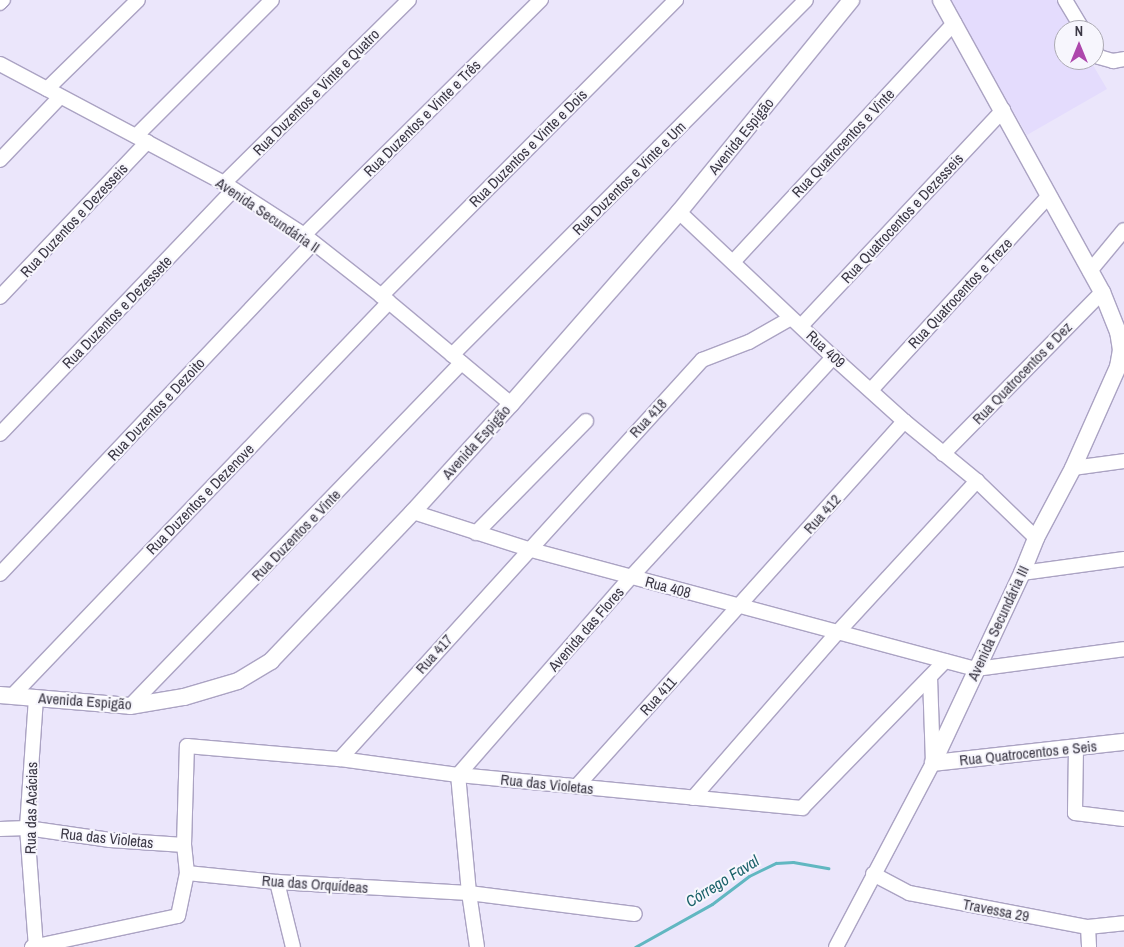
<!DOCTYPE html>
<meta charset="utf-8">
<style>
body{margin:0}
#map{position:relative;width:1124px;height:947px;overflow:hidden;background:#ebe6fb;font-family:"Archivo Narrow",sans-serif}
div>[style]{position:absolute}
.built>*{inset:0;background:#e4dcfd}
.stream>*{height:3px;margin:-1.5px;padding:0 1.5px;transform-origin:1.5px;border-radius:1.5px;background:#61b7c1}
.roads{filter:drop-shadow(1px 0 #aba3c3) drop-shadow(-1px 0 #aba3c3) drop-shadow(0 1px #aba3c3) drop-shadow(0 -1px #aba3c3)}
.minor>*{height:14px;margin:-7px;padding:0 7px;transform-origin:7px;border-radius:7px;background:#fff}
.tertiary>*{height:16px;margin:-8px;padding:0 8px;transform-origin:8px;border-radius:8px;background:#fff}
span{translate:-50% -50%;white-space:nowrap;text-align:center;line-height:1.15;-webkit-text-stroke:4px #f7f6fd;paint-order:stroke}
.street-label{font-size:15px;color:#3b3845}
.water-label{font-size:16px;color:#1b626a;font-style:italic}
.north{position:absolute;left:1054px;top:20px;width:50px;height:50px;box-sizing:border-box;background:#f7f6fd;border:1px solid #acaab3;border-radius:50%;rotate:0deg;font-size:14px;font-weight:700;line-height:20px;text-align:center;color:#3b3845}
.north::after{content:'';display:block;margin:auto;width:18px;height:22px;background:#ad47ac;clip-path:polygon(50% 0,100% 100%,50% 72%,0 100%)}
</style>
<div id="map">
<div class="built">
<i style="clip-path:polygon(949px 0,1056px 0,1073px 30px,1064px 30px,1064px 60px,1090px 60px,1107px 89px,1027px 135px)"></i>
</div>
<div class="stream">
<i style="left:635px;top:947px;width:88px;rotate:-29.2deg"></i>
<i style="left:712px;top:904px;width:46px;rotate:-37.1deg"></i>
<i style="left:749px;top:876px;width:30px;rotate:-26deg"></i>
<i style="left:776px;top:863px;width:17px;rotate:-3deg"></i>
<i style="left:793px;top:862px;width:36px;rotate:10deg"></i>
</div>
<div class="roads">
<div class="minor">
<i style="left:1065px;top:0;width:35px;rotate:59deg"></i>
<i style="left:0;top:3px;width:4px;rotate:-45deg"></i>
<i style="left:1094px;top:49px;width:9px;rotate:58deg"></i>
<i style="left:1099px;top:57px;width:15px;rotate:16deg"></i>
<i style="left:1113px;top:61px;width:11px;rotate:-10deg"></i>
<i style="left:0;top:64px;width:254px;rotate:28deg"></i>
<i style="left:224px;top:183px;width:95px;rotate:33deg"></i>
<i style="left:304px;top:235px;width:108px;rotate:38.2deg"></i>
<i style="left:389px;top:302px;width:159px;rotate:39.9deg"></i>
<i style="left:47px;top:89px;width:127px;rotate:-44.4deg"></i>
<i style="left:136px;top:136px;width:192px;rotate:-45deg"></i>
<i style="left:0;top:160px;width:87px;rotate:-46.4deg"></i>
<i style="left:224px;top:183px;width:260px;rotate:-44.7deg"></i>
<i style="left:679px;top:212px;width:212px;rotate:43.3deg"></i>
<i style="left:833px;top:357px;width:96px;rotate:42deg"></i>
<i style="left:904px;top:421px;width:94px;rotate:39.4deg"></i>
<i style="left:977px;top:481px;width:82px;rotate:44deg"></i>
<i style="left:304px;top:235px;width:334px;rotate:-44.8deg"></i>
<i style="left:733px;top:262px;width:326px;rotate:-47.2deg"></i>
<i style="left:1090px;top:271px;width:53px;rotate:-50.3deg"></i>
<i style="left:381px;top:296px;width:418px;rotate:-45.1deg"></i>
<i style="left:0;top:297px;width:214px;rotate:-46.5deg"></i>
<i style="left:801px;top:326px;width:296px;rotate:-46.9deg"></i>
<i style="left:452px;top:355px;width:501px;rotate:-45.08deg"></i>
<i style="left:871px;top:390px;width:263px;rotate:-47.5deg"></i>
<i style="left:0;top:434px;width:337px;rotate:-46.3deg"></i>
<i style="left:943px;top:454px;width:227px;rotate:-45.5deg"></i>
<i style="left:1073px;top:468px;width:51px;rotate:-7.8deg"></i>
<i style="left:413px;top:512px;width:121px;rotate:17.8deg"></i>
<i style="left:528px;top:549px;width:465px;rotate:15deg"></i>
<i style="left:977px;top:669px;width:148px;rotate:-7.7deg"></i>
<i style="left:476px;top:533px;width:157px;rotate:-45.5deg"></i>
<i style="left:1022px;top:573px;width:103px;rotate:-7.8deg"></i>
<i style="left:0;top:574px;width:456px;rotate:-46.6deg"></i>
<i style="left:12px;top:696px;width:545px;rotate:-46.26deg"></i>
<i style="left:36px;top:698px;width:130px;rotate:94deg"></i>
<i style="left:27px;top:828px;width:119px;rotate:85.7deg"></i>
<i style="left:130px;top:706px;width:477px;rotate:-46deg"></i>
<i style="left:1076px;top:748px;width:65px;rotate:90.9deg"></i>
<i style="left:1075px;top:813px;width:49px;rotate:7deg"></i>
<i style="left:340px;top:759px;width:539px;rotate:-47.78deg"></i>
<i style="left:702px;top:360px;width:50px;rotate:-21deg"></i>
<i style="left:749px;top:342px;width:48px;rotate:-29.7deg"></i>
<i style="left:577px;top:786px;width:490px;rotate:-48.1deg"></i>
<i style="left:693px;top:798px;width:219px;rotate:-48.9deg"></i>
<i style="left:837px;top:633px;width:207px;rotate:-47.4deg"></i>
<i style="left:0;top:829px;width:27px;rotate:-2deg"></i>
<i style="left:27px;top:828px;width:84px;rotate:8.2deg"></i>
<i style="left:110px;top:840px;width:74px;rotate:3.9deg"></i>
<i style="left:187px;top:873px;width:90px;rotate:5.7deg"></i>
<i style="left:277px;top:882px;width:192px;rotate:3.3deg"></i>
<i style="left:469px;top:893px;width:167px;rotate:7.2deg"></i>
<i style="left:873px;top:874px;width:41px;rotate:27.8deg"></i>
<i style="left:909px;top:893px;width:182px;rotate:10.8deg"></i>
<i style="left:1088px;top:927px;width:36px;rotate:-6deg"></i>
<i style="left:277px;top:882px;width:67px;rotate:76.2deg"></i>
<i style="left:1088px;top:927px;width:20px;rotate:87deg"></i>
<i style="left:32px;top:947px;width:149px;rotate:-12deg"></i>
<i style="left:178px;top:916px;width:44px;rotate:-78.2deg"></i>
<i style="left:187px;top:873px;width:28px;rotate:-96deg"></i>
<i style="left:184px;top:845px;width:99px;rotate:-88.3deg"></i>
<i style="left:187px;top:746px;width:154px;rotate:4.9deg"></i>
<i style="left:340px;top:759px;width:119px;rotate:7.7deg"></i>
<i style="left:458px;top:775px;width:346px;rotate:5.5deg"></i>
<i style="left:802px;top:808px;width:205px;rotate:-45.8deg"></i>
<i style="left:477px;top:947px;width:55px;rotate:-98.4deg"></i>
<i style="left:469px;top:893px;width:119px;rotate:-95.3deg"></i>
<i style="left:458px;top:775px;width:263px;rotate:-48.9deg"></i>
<i style="left:631px;top:577px;width:299px;rotate:-47.4deg"></i>
<i style="left:836px;top:947px;width:208px;rotate:-62.2deg"></i>
<i style="left:933px;top:763px;width:86px;rotate:-92deg"></i>
</div>
<div class="tertiary">
<i style="left:0;top:695px;width:130px;rotate:4.8deg"></i>
<i style="left:130px;top:706px;width:55px;rotate:-9.5deg"></i>
<i style="left:184px;top:697px;width:56px;rotate:-16.5deg"></i>
<i style="left:238px;top:681px;width:39px;rotate:-31deg"></i>
<i style="left:271px;top:661px;width:206px;rotate:-46.4deg"></i>
<i style="left:413px;top:512px;width:146px;rotate:-47.8deg"></i>
<i style="left:511px;top:404px;width:255px;rotate:-48.8deg"></i>
<i style="left:679px;top:212px;width:273px;rotate:-50.9deg"></i>
<i style="left:933px;top:763px;width:210px;rotate:-64.9deg"></i>
<i style="left:1022px;top:573px;width:38px;rotate:-68deg"></i>
<i style="left:1036px;top:538px;width:79px;rotate:-62.1deg"></i>
<i style="left:1073px;top:468px;width:111px;rotate:-66deg"></i>
<i style="left:1118px;top:367px;width:17px;rotate:-80deg"></i>
<i style="left:1121px;top:350px;width:18px;rotate:-99deg"></i>
<i style="left:1118px;top:332px;width:43px;rotate:-111.8deg"></i>
<i style="left:1102px;top:292px;width:333px;rotate:-118.9deg"></i>
<i style="left:933px;top:763px;width:192px;rotate:-6.3deg"></i>
</div>
</div>
<div class="street-label">
<span style="left:316px;top:92px;rotate:-45deg">Rua Duzentos e Vinte e Quatro</span>
<span style="left:422px;top:118px;rotate:-45deg">Rua Duzentos e Vinte e Três</span>
<span style="left:741px;top:136px;rotate:-51deg">Avenida Espigão</span>
<span style="left:843px;top:143px;rotate:-47deg">Rua Quatrocentos e Vinte</span>
<span style="left:528px;top:148px;rotate:-45deg">Rua Duzentos e Vinte e Dois</span>
<span style="left:629px;top:178px;rotate:-45deg">Rua Duzentos e Vinte e Um</span>
<span style="left:268px;top:215px;rotate:34deg">Avenida Secundária II</span>
<span style="left:902px;top:218px;rotate:-47deg">Rua Quatrocentos e Dezesseis</span>
<span style="left:74px;top:220px;rotate:-47deg">Rua Duzentos e Dezesseis</span>
<span style="left:960px;top:293px;rotate:-47deg">Rua Quatrocentos e Treze</span>
<span style="left:117px;top:312px;rotate:-46deg">Rua Duzentos e Dezessete</span>
<span style="left:826px;top:349px;rotate:43deg">Rua 409</span>
<span style="left:1022px;top:373px;rotate:-46deg">Rua Quatrocentos e Dez</span>
<span style="left:156px;top:409px;rotate:-47deg">Rua Duzentos e Dezoito</span>
<span style="left:648px;top:418px;rotate:-47deg">Rua 418</span>
<span style="left:476px;top:442px;rotate:-48deg">Avenida Espigão</span>
<span style="left:200px;top:499px;rotate:-46deg">Rua Duzentos e Dezenove</span>
<span style="left:822px;top:514px;rotate:-48deg">Rua 412</span>
<span style="left:296px;top:535px;rotate:-46deg">Rua Duzentos e Vinte</span>
<span style="left:668px;top:587px;rotate:15deg">Rua 408</span>
<span style="left:998px;top:623px;rotate:-65deg">Avenida Secundária III</span>
<span style="left:586px;top:629px;rotate:-49deg">Avenida das Flores</span>
<span style="left:434px;top:654px;rotate:-48deg">Rua 417</span>
<span style="left:658px;top:696px;rotate:-48deg">Rua 411</span>
<span style="left:85px;top:701px;rotate:4deg">Avenida Espigão</span>
<span style="left:1028px;top:753px;rotate:-6deg">Rua Quatrocentos e Seis</span>
<span style="left:547px;top:784px;rotate:6deg">Rua das Violetas</span>
<span style="left:31px;top:808px;rotate:-89deg">Rua das Acácias</span>
<span style="left:107px;top:838px;rotate:6deg">Rua das Violetas</span>
<span style="left:315px;top:884px;rotate:4deg">Rua das Orquídeas</span>
<span style="left:996px;top:910px;rotate:11deg">Travessa 29</span>
</div>
<div class="water-label">
<span style="left:722px;top:881px;rotate:-32deg">Córrego Faval</span>
</div>
<div class="north">N</div>
</div>
